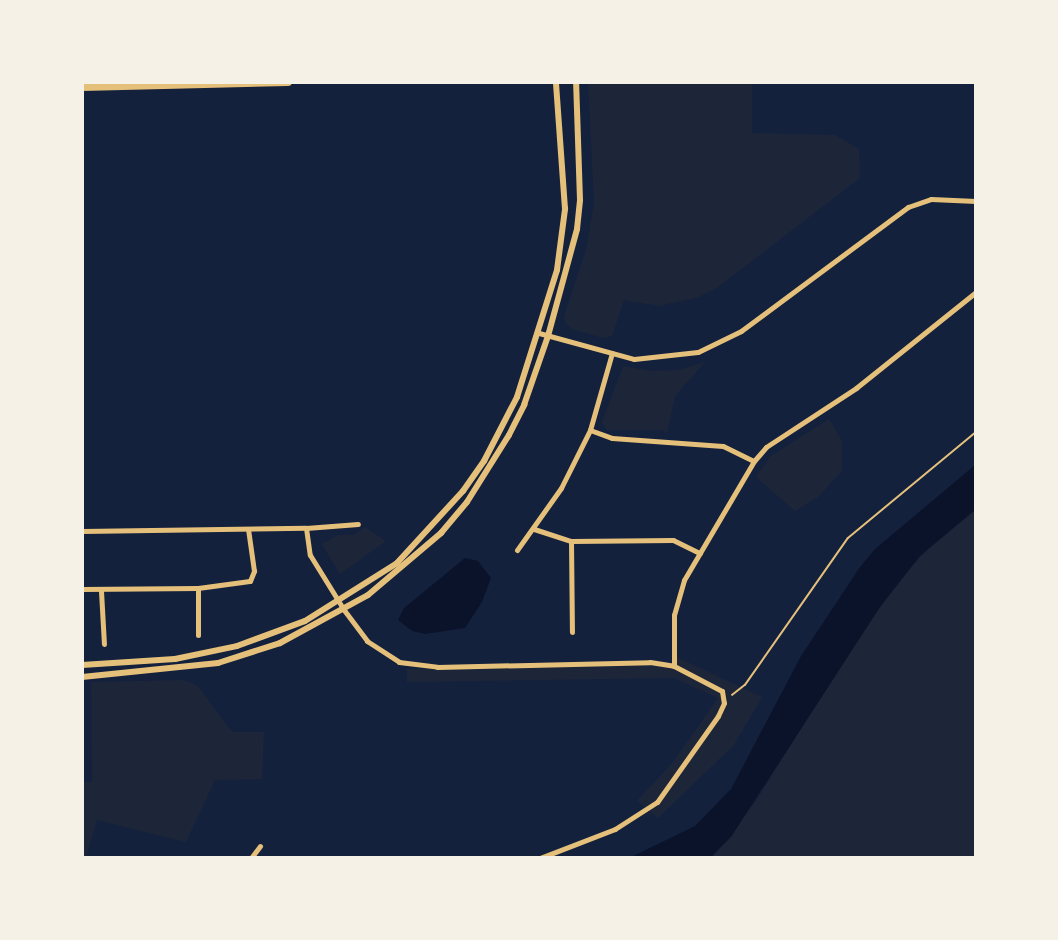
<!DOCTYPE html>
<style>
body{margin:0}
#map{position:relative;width:1058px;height:940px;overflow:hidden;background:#14213d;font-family:"Alegreya Sans",sans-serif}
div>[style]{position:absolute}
.green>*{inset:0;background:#1d2539}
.water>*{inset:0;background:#0b132b}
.path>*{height:1.5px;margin:-0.75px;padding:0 0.75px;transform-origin:0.75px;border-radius:0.75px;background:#e5c07b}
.minor>*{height:5px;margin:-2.5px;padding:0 2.5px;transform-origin:2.5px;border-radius:2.5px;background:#e5c07b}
.tertiary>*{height:6px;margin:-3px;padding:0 3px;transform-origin:3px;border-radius:3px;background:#e5c07b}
.primary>*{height:8px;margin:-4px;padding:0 4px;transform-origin:4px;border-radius:4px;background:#e5c07b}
span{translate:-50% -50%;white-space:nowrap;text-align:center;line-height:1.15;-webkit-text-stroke:4.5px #f6f1e7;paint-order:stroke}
.frame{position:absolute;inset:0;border:84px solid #f6f1e7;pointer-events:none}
</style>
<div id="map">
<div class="green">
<i style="clip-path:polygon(588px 83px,752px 83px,752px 133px,835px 135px,859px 149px,860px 178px,718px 287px,699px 297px,659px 306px,624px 300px,612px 336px,603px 338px,571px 329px,564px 320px,565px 313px,586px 250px,594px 202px)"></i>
<i style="clip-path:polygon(705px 362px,675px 396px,667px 433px,663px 430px,607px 430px,602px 422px,623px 366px,652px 371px,678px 370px)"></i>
<i style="clip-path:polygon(829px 419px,842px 441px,842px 471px,818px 497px,795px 511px,756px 477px,771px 456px)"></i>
<i style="clip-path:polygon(975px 510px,975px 857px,712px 858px,758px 798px,849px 650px,906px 572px,935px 542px)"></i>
<i style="clip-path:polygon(365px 527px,386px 541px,340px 574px,322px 544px,338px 535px,354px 535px)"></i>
<i style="clip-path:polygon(674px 656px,762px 697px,734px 745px,658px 818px,637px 801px,674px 761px,718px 698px,674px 678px,407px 682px,407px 669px,674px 664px)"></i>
<i style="clip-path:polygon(184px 680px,198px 686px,232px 732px,264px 732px,262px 779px,215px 780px,186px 842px,97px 820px,86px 857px,83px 857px,83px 782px,92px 782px,91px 682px)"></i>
</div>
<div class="water">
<i style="clip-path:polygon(975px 465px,975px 510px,920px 556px,880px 607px,731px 837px,711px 857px,631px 857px,695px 826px,731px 789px,801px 656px,860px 567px,875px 549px)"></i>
<i style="clip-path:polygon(465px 558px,478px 561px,491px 578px,482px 602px,465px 628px,425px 634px,412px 631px,398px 620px,404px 608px)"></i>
</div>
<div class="path">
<i style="left:732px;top:695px;width:16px;rotate:-38deg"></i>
<i style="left:745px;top:685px;width:179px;rotate:-55deg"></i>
<i style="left:848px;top:538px;width:166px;rotate:-39.6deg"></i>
</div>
<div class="minor">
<i style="left:539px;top:333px;width:98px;rotate:15.3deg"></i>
<i style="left:634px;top:359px;width:64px;rotate:-6.2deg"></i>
<i style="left:698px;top:352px;width:48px;rotate:-26deg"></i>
<i style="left:741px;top:331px;width:208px;rotate:-36.6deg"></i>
<i style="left:908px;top:207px;width:24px;rotate:-19deg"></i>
<i style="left:931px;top:199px;width:45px;rotate:2.5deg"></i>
<i style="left:590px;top:430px;width:23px;rotate:20deg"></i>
<i style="left:612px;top:438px;width:111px;rotate:4.1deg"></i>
<i style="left:723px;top:446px;width:34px;rotate:26deg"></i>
<i style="left:306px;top:528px;width:27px;rotate:82deg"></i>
<i style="left:310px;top:555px;width:65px;rotate:58.3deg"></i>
<i style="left:344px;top:610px;width:39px;rotate:53deg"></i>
<i style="left:367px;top:641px;width:38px;rotate:33deg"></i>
<i style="left:399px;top:662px;width:38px;rotate:7deg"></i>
<i style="left:437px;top:667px;width:213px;rotate:-1.3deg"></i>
<i style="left:650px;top:662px;width:24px;rotate:9deg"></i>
<i style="left:674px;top:666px;width:54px;rotate:27.5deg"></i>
<i style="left:722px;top:691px;width:12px;rotate:81deg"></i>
<i style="left:724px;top:703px;width:14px;rotate:115deg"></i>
<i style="left:718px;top:716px;width:105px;rotate:125.3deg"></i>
<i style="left:657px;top:802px;width:50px;rotate:147.3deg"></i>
<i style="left:615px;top:829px;width:80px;rotate:158.9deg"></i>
<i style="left:534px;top:529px;width:39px;rotate:18deg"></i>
<i style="left:571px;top:541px;width:102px;rotate:-0.6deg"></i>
<i style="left:673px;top:540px;width:30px;rotate:26deg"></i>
<i style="left:82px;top:531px;width:224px;rotate:-0.8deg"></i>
<i style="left:306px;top:528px;width:52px;rotate:-4.4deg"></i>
<i style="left:571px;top:541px;width:91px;rotate:89.4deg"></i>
<i style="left:517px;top:550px;width:76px;rotate:-54.6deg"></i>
<i style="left:561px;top:488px;width:65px;rotate:-63.4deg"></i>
<i style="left:590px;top:430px;width:80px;rotate:-74.1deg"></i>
<i style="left:198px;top:588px;width:47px;rotate:90deg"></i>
<i style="left:82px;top:589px;width:116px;rotate:-0.5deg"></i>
<i style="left:198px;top:588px;width:52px;rotate:-7.7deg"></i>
<i style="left:250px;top:581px;width:11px;rotate:-68deg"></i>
<i style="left:254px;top:571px;width:42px;rotate:-98.1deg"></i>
<i style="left:101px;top:591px;width:53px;rotate:86.8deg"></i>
<i style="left:674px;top:666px;width:51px;rotate:-90deg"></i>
<i style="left:674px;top:615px;width:36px;rotate:-74deg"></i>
<i style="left:684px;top:580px;width:138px;rotate:-59.5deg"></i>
<i style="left:754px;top:461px;width:18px;rotate:-49deg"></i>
<i style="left:766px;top:447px;width:108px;rotate:-33.2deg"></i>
<i style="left:856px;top:388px;width:154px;rotate:-38.7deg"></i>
<i style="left:251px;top:858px;width:15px;rotate:-53deg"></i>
</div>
<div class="tertiary">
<i style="left:82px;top:665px;width:93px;rotate:-3.7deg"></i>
<i style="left:175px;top:659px;width:63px;rotate:-11.8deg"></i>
<i style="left:237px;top:646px;width:72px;rotate:-20.2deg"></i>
<i style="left:305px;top:621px;width:109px;rotate:-32.2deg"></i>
<i style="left:397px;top:563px;width:98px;rotate:-47.5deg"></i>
<i style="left:463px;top:491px;width:37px;rotate:-55deg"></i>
<i style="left:484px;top:461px;width:72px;rotate:-62.7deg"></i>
<i style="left:517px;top:397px;width:133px;rotate:-72.5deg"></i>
<i style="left:557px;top:270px;width:62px;rotate:-82.5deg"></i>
<i style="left:565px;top:209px;width:127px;rotate:-94.1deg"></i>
<i style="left:82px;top:677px;width:137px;rotate:-5.9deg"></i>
<i style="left:218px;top:663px;width:65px;rotate:-17.9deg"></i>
<i style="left:280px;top:643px;width:100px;rotate:-28.6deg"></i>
<i style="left:368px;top:595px;width:96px;rotate:-40.3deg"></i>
<i style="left:441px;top:533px;width:40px;rotate:-50deg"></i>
<i style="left:467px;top:502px;width:79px;rotate:-57.9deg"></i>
<i style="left:509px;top:435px;width:34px;rotate:-63deg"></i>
<i style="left:524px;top:405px;width:73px;rotate:-70.8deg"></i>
<i style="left:548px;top:336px;width:111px;rotate:-74.8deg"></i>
<i style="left:577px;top:229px;width:29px;rotate:-84deg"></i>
<i style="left:580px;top:200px;width:118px;rotate:-91.9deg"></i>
</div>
<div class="primary">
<i style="left:82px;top:87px;width:206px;rotate:-1.4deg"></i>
</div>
<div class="frame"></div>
</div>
